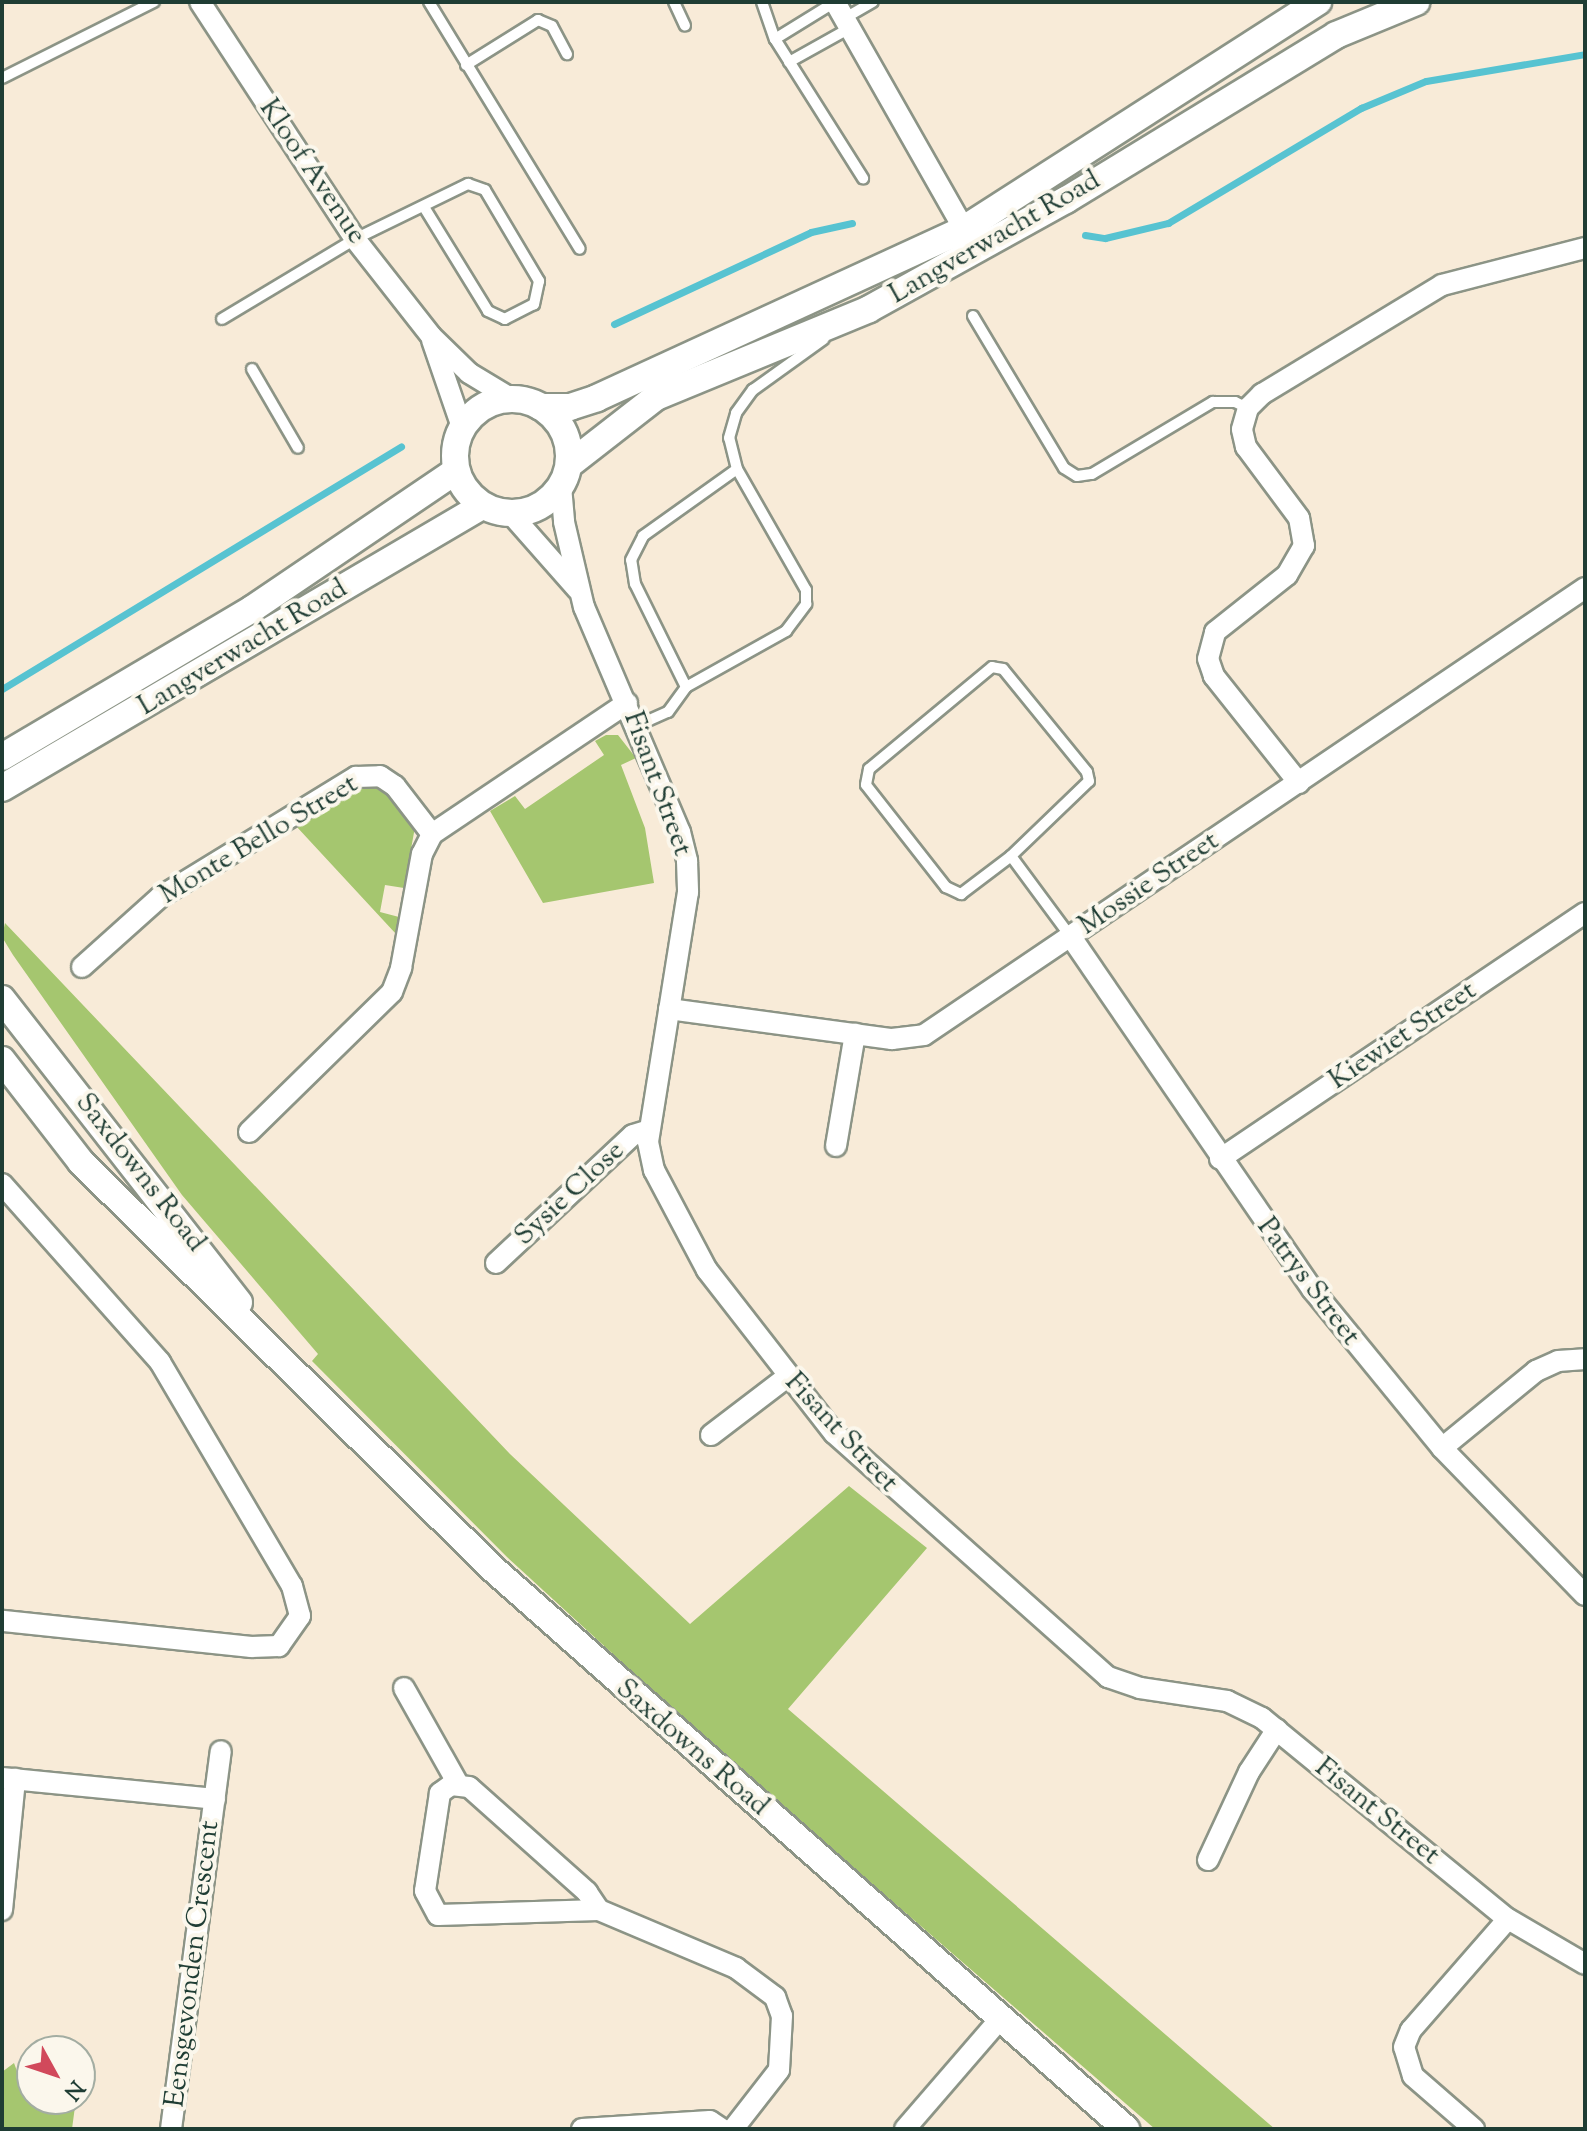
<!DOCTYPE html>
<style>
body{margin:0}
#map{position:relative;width:1587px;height:2131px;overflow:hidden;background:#f8ebd8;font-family:"Sorts Mill Goudy",serif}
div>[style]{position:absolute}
.green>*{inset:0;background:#a5c66f}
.stream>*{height:7px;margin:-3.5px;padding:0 3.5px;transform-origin:3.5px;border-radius:3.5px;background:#57c3d1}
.roads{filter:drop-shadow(2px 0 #8c9486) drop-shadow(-2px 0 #8c9486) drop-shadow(0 2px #8c9486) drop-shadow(0 -2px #8c9486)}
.service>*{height:10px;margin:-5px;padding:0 5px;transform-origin:5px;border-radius:5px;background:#fff}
.minor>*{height:20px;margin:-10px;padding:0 10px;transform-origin:10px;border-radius:10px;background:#fff}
.tertiary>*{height:26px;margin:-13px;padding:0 13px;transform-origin:13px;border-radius:13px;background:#fff}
.tertiary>.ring{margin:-13px;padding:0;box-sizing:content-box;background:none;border:26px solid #fff;border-radius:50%}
span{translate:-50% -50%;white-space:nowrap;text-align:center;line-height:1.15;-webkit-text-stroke:8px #fbf7ec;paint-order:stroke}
.street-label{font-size:28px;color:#1f3d34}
.frame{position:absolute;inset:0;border:4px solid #1f3d34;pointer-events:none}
.north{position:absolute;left:16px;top:2035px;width:80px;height:80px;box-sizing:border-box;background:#fbf7ec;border:2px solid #a3ada2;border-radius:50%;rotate:130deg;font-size:22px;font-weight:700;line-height:32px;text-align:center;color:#1f3d34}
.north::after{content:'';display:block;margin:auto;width:28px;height:36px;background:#d1495b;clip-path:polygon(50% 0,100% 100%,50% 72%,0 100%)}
</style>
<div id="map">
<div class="green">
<i style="clip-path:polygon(606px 735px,618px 735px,636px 758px,621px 765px,645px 828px,654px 883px,543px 903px,490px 811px,515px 796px,525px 809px,604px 755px,595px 741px)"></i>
<i style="clip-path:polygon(371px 786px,392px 796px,415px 827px,404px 888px,385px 885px,380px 912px,399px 917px,396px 934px,296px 826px,358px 788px)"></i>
<i style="clip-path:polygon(5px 923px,510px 1454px,690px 1624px,849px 1486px,927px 1548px,788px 1709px,1275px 2129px,1155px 2129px,721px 1753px,507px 1557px,312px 1361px,318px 1354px,182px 1195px,13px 955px,2px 937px)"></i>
<i style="clip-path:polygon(14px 2063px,21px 2082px,32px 2084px,32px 2099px,76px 2099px,72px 2129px,2px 2129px,2px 2072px)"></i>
</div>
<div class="stream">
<i style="left:1085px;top:235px;width:20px;rotate:9deg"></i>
<i style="left:1105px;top:238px;width:65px;rotate:-13.4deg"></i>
<i style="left:1168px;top:223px;width:225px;rotate:-30.8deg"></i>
<i style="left:1361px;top:108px;width:70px;rotate:-22.6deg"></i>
<i style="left:1426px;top:81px;width:161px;rotate:-9.6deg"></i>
<i style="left:614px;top:324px;width:217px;rotate:-25deg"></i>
<i style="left:811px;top:232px;width:42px;rotate:-12.4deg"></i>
<i style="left:2px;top:689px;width:467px;rotate:-31.3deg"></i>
</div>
<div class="roads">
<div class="service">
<i style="left:429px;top:2px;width:289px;rotate:58.6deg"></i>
<i style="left:674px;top:2px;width:26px;rotate:65deg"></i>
<i style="left:762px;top:2px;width:39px;rotate:71deg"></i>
<i style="left:775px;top:39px;width:165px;rotate:57.7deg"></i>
<i style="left:845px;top:18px;width:32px;rotate:-30deg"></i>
<i style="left:775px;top:39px;width:70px;rotate:-31.7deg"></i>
<i style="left:789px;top:62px;width:70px;rotate:-29.1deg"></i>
<i style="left:466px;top:65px;width:85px;rotate:-32deg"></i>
<i style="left:538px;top:20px;width:15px;rotate:23deg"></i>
<i style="left:552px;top:26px;width:32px;rotate:62deg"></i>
<i style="left:2px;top:78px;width:170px;rotate:-26.6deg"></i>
<i style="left:973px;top:316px;width:177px;rotate:59.1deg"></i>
<i style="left:1064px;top:468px;width:15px;rotate:32deg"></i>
<i style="left:1077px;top:476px;width:15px;rotate:-8deg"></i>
<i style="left:1092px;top:474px;width:141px;rotate:-30.8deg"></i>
<i style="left:1213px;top:402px;width:22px"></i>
<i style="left:1235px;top:402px;width:14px;rotate:25deg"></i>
<i style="left:222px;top:319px;width:155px;rotate:-31deg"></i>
<i style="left:355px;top:239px;width:126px;rotate:-26deg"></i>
<i style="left:468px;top:184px;width:18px;rotate:19deg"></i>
<i style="left:485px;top:190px;width:106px;rotate:59.3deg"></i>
<i style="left:539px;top:281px;width:24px;rotate:102deg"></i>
<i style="left:534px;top:304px;width:33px;rotate:153deg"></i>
<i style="left:505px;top:319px;width:19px;rotate:-155deg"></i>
<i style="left:488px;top:311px;width:122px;rotate:-121.6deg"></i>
<i style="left:252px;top:369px;width:91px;rotate:59.8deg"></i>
<i style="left:686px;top:687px;width:115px;rotate:-116.3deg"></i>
<i style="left:635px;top:584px;width:24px;rotate:-99deg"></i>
<i style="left:631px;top:560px;width:27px;rotate:-63deg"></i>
<i style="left:643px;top:536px;width:115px;rotate:-35.5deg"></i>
<i style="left:636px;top:726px;width:35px;rotate:-24deg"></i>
<i style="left:668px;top:712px;width:31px;rotate:-54deg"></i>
<i style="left:686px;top:687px;width:115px;rotate:-29.2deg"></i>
<i style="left:786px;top:631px;width:34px;rotate:-53deg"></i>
<i style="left:806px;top:604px;width:14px;rotate:-90deg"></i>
<i style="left:806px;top:590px;width:139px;rotate:-119.7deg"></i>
<i style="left:737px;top:469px;width:32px;rotate:-104deg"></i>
<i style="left:729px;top:438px;width:26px;rotate:-74deg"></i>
<i style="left:736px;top:413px;width:29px;rotate:-54deg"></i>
<i style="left:753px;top:390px;width:87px;rotate:-35.7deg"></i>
<i style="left:1011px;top:856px;width:108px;rotate:-43.9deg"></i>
<i style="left:1089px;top:781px;width:9px;rotate:-103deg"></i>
<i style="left:1087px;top:772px;width:133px;rotate:-129.2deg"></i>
<i style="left:1003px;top:669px;width:11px;rotate:-170deg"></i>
<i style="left:992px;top:667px;width:160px;rotate:140.3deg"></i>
<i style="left:869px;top:769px;width:16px;rotate:101deg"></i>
<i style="left:866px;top:785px;width:130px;rotate:51.9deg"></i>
<i style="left:946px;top:887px;width:17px;rotate:25deg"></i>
<i style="left:961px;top:894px;width:63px;rotate:-37.2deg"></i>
<i style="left:1011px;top:856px;width:101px;rotate:53.5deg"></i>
</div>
<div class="minor">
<i style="left:200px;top:2px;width:283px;rotate:56.8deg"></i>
<i style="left:355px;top:239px;width:123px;rotate:51.9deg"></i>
<i style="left:431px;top:336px;width:53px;rotate:44.2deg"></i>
<i style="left:469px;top:373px;width:50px;rotate:31.2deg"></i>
<i style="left:835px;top:2px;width:261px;rotate:60.4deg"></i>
<i style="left:432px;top:340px;width:92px;rotate:71deg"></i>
<i style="left:561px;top:486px;width:36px;rotate:85deg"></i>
<i style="left:564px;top:522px;width:87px;rotate:76.8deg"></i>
<i style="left:584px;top:607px;width:245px;rotate:66.9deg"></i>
<i style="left:680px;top:832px;width:30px;rotate:76deg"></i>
<i style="left:687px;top:861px;width:31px;rotate:88deg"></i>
<i style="left:688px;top:892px;width:253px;rotate:99.1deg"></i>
<i style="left:648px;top:1142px;width:29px;rotate:78deg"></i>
<i style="left:654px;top:1170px;width:113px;rotate:62.1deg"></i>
<i style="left:707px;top:1270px;width:207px;rotate:52.1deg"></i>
<i style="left:834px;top:1433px;width:367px;rotate:41.7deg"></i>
<i style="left:1108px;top:1677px;width:34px;rotate:19deg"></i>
<i style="left:1140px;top:1688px;width:88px;rotate:8.5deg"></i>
<i style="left:1227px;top:1701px;width:39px;rotate:26deg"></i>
<i style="left:1262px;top:1718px;width:318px;rotate:39.3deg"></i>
<i style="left:1508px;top:1919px;width:89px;rotate:30.3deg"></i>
<i style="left:511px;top:514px;width:101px;rotate:48.6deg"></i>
<i style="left:1299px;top:783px;width:137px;rotate:-128.5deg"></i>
<i style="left:1214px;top:676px;width:18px;rotate:-109deg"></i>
<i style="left:1208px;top:659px;width:28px;rotate:-75deg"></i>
<i style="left:1215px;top:632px;width:92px;rotate:-38.4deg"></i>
<i style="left:1287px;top:575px;width:34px;rotate:-60deg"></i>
<i style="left:1304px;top:546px;width:28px;rotate:-100deg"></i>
<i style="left:1299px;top:518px;width:89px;rotate:-126.7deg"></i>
<i style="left:1246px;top:447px;width:18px;rotate:-103deg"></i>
<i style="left:1242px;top:429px;width:22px;rotate:-74deg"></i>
<i style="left:1248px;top:408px;width:20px;rotate:-45deg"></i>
<i style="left:1262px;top:394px;width:210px;rotate:-31.2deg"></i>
<i style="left:1442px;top:285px;width:148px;rotate:-14.5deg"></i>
<i style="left:1071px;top:937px;width:427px;rotate:55.6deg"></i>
<i style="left:1312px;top:1289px;width:205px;rotate:50.7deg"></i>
<i style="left:1442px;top:1448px;width:205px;rotate:45.8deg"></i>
<i style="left:82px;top:967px;width:105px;rotate:-41.9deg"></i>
<i style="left:160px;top:897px;width:230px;rotate:-31.5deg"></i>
<i style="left:356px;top:777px;width:24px;rotate:-2deg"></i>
<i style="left:380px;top:776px;width:18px;rotate:34deg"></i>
<i style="left:395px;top:786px;width:61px;rotate:52.4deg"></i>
<i style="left:669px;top:1009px;width:225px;rotate:7.7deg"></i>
<i style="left:892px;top:1039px;width:32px;rotate:-7deg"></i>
<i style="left:924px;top:1035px;width:798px;rotate:-34.07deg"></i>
<i style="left:249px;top:1132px;width:200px;rotate:-44.4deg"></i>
<i style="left:392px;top:992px;width:26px;rotate:-69deg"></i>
<i style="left:401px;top:968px;width:116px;rotate:-79.6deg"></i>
<i style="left:422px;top:854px;width:22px;rotate:-63deg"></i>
<i style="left:432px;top:834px;width:235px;rotate:-33.9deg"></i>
<i style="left:836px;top:1146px;width:114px;rotate:-80.4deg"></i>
<i style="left:1220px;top:1159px;width:440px;rotate:-34deg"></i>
<i style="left:2px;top:1184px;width:238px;rotate:48.4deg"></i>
<i style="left:160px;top:1362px;width:260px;rotate:59.5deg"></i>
<i style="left:292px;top:1586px;width:31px;rotate:75deg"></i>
<i style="left:300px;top:1616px;width:37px;rotate:125deg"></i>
<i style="left:279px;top:1646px;width:28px;rotate:178deg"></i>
<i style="left:251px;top:1647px;width:250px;rotate:-174deg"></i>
<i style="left:496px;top:1263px;width:187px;rotate:-43.1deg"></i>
<i style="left:633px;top:1135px;width:17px;rotate:-17deg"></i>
<i style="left:711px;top:1435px;width:96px;rotate:-37.3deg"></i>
<i style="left:1442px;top:1448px;width:122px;rotate:-39.3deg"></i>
<i style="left:1536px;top:1371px;width:24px;rotate:-24deg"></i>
<i style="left:1558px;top:1361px;width:27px;rotate:-4deg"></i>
<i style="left:404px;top:1688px;width:110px;rotate:60.6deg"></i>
<i style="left:2px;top:1778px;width:214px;rotate:5.6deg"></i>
<i style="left:1208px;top:1860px;width:97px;rotate:-65deg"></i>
<i style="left:1249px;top:1772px;width:51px;rotate:-56.9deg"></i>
<i style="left:2px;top:1910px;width:132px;rotate:-84.3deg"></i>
<i style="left:599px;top:1910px;width:22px;rotate:-124deg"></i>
<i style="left:587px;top:1892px;width:158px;rotate:-138.3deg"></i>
<i style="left:469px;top:1787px;width:18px;rotate:-174deg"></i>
<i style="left:451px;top:1785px;width:14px;rotate:144deg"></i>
<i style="left:440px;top:1793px;width:99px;rotate:98.7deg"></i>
<i style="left:425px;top:1891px;width:27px;rotate:62deg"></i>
<i style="left:438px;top:1915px;width:161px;rotate:-1.8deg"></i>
<i style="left:599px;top:1910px;width:149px;rotate:22.9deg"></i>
<i style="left:736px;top:1968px;width:49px;rotate:36.6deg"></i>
<i style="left:775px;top:1997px;width:20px;rotate:70deg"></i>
<i style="left:782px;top:2016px;width:54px;rotate:93.2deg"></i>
<i style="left:779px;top:2070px;width:75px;rotate:127.9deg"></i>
<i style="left:171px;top:2129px;width:381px;rotate:-82.5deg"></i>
<i style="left:582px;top:2129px;width:128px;rotate:-3.6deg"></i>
<i style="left:710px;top:2121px;width:14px;rotate:34deg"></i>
<i style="left:905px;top:2129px;width:145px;rotate:-49.2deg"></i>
<i style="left:1474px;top:2129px;width:81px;rotate:-139deg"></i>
<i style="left:1413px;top:2076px;width:30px;rotate:-107deg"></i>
<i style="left:1404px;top:2047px;width:18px;rotate:-68deg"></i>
<i style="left:1411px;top:2030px;width:147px;rotate:-48.9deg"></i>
</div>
<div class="tertiary">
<i class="ring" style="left:455px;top:399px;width:88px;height:88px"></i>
<i style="left:541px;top:407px;width:29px"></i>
<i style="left:570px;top:407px;width:28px;rotate:-18deg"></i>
<i style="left:597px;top:398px;width:404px;rotate:-24.7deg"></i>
<i style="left:964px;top:229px;width:421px;rotate:-32.7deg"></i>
<i style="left:570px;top:464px;width:109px;rotate:-37.9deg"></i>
<i style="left:656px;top:397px;width:230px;rotate:-22.4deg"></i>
<i style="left:869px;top:309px;width:225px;rotate:-29deg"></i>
<i style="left:1066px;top:200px;width:316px;rotate:-31.4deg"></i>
<i style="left:1336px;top:35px;width:87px;rotate:-22.4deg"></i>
<i style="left:2px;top:757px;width:291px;rotate:-30.6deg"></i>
<i style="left:252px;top:609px;width:246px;rotate:-34.1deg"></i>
<i style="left:2px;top:788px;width:557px;rotate:-30.43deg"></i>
<i style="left:2px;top:999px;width:385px;rotate:52deg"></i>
<i style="left:2px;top:1060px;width:129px;rotate:52.2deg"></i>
<i style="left:81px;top:1162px;width:578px;rotate:44.65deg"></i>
<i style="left:492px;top:1568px;width:847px;rotate:41.5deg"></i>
</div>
</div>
<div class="street-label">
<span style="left:312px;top:172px;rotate:56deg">Kloof Avenue</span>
<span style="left:995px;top:238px;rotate:-30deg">Langverwacht Road</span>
<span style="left:243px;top:648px;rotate:-31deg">Langverwacht Road</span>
<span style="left:657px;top:784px;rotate:70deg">Fisant Street</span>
<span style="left:259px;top:840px;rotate:-31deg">Monte Bello Street</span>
<span style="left:1149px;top:884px;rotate:-34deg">Mossie Street</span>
<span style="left:1403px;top:1036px;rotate:-34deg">Kiewiet Street</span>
<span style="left:140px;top:1173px;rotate:52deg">Saxdowns Road</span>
<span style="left:570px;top:1194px;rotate:-43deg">Sysie Close</span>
<span style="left:1308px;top:1282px;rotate:53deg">Patrys Street</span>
<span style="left:841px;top:1433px;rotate:47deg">Fisant Street</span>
<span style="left:692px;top:1748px;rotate:41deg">Saxdowns Road</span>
<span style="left:1377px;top:1812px;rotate:39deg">Fisant Street</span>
<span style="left:193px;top:1964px;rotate:-83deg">Eensgevonden Crescent</span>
</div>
<div class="frame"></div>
<div class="north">N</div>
</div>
